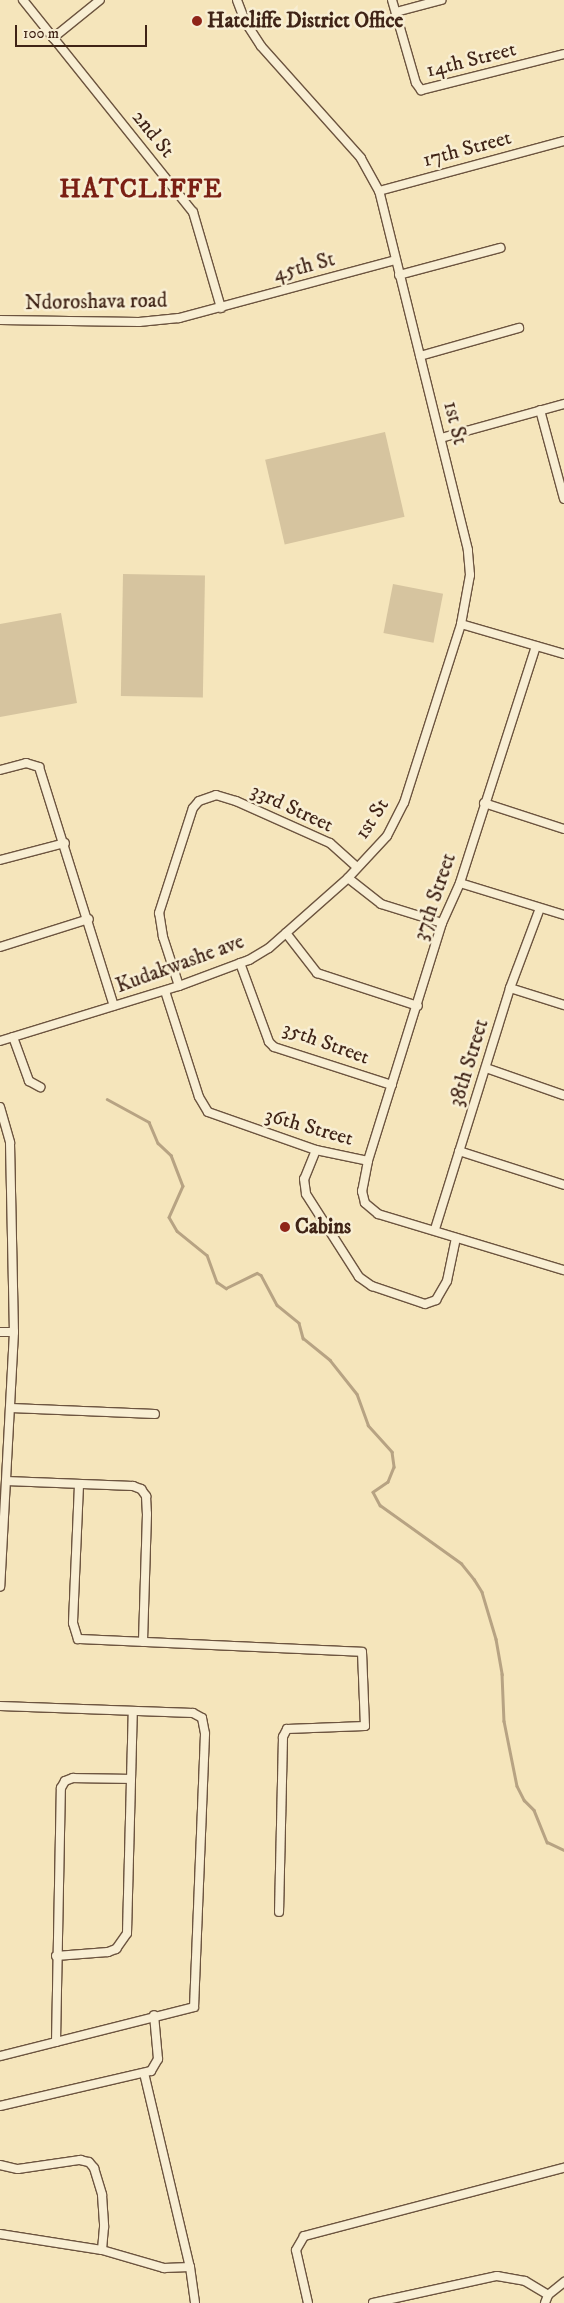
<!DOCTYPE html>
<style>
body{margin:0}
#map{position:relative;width:564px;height:2303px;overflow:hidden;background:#f5e5bb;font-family:"IM FELL DW Pica",serif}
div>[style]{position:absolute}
.green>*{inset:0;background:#d6c49f;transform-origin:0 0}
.stream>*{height:2.5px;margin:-1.25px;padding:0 1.25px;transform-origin:1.25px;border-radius:1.25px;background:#b7a383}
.roads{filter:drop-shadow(1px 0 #6c543f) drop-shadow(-1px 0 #6c543f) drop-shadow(0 1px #6c543f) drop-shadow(0 -1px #6c543f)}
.minor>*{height:8px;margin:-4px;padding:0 4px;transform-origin:4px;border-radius:4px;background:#f8eed3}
.dots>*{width:14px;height:14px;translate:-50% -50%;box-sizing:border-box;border:2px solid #f8eed3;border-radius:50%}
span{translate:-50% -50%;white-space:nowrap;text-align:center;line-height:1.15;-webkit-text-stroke:5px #f8eed3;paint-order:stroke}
.poi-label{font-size:21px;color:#3f2316;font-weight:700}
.left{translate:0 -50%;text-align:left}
.street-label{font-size:21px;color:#3f2316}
.district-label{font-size:26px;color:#7a1f14;font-weight:700;letter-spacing:1px}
.scale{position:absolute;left:15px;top:25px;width:132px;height:22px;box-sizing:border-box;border:2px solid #3f2316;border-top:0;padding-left:6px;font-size:15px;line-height:18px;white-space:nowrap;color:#3f2316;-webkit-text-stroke:4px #f8eed3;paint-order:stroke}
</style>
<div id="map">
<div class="green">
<i style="left:385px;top:432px;width:87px;height:123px;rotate:77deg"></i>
<i style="left:123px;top:574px;width:82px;height:122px;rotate:1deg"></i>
<i style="left:393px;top:584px;width:51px;height:50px;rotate:11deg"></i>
<i style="clip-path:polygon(61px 613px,77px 703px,0 717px,0 624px)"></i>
</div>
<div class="stream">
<i style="left:107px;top:1099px;width:48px;rotate:28.7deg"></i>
<i style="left:149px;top:1122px;width:23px;rotate:67deg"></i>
<i style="left:158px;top:1143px;width:18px;rotate:43deg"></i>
<i style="left:171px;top:1155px;width:33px;rotate:69deg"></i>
<i style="left:183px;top:1186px;width:34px;rotate:114deg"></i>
<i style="left:169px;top:1217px;width:16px;rotate:60deg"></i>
<i style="left:177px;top:1231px;width:38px;rotate:39deg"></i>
<i style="left:207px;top:1255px;width:29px;rotate:70deg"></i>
<i style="left:217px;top:1282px;width:11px;rotate:34deg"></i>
<i style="left:226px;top:1288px;width:34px;rotate:-26deg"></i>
<i style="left:257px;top:1273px;width:4px;rotate:27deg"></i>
<i style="left:261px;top:1275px;width:34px;rotate:62deg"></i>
<i style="left:277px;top:1305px;width:28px;rotate:39deg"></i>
<i style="left:299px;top:1323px;width:16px;rotate:75deg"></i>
<i style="left:303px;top:1338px;width:35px;rotate:39deg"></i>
<i style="left:330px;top:1360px;width:43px;rotate:51.5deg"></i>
<i style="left:357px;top:1394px;width:33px;rotate:70deg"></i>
<i style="left:368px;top:1425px;width:36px;rotate:48deg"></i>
<i style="left:392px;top:1452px;width:15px;rotate:82deg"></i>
<i style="left:394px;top:1467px;width:16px;rotate:112deg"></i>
<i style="left:388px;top:1482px;width:18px;rotate:146deg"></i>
<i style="left:373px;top:1492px;width:15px;rotate:62deg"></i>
<i style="left:380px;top:1505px;width:100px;rotate:35.6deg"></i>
<i style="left:461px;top:1563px;width:21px;rotate:51deg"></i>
<i style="left:474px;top:1579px;width:15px;rotate:58deg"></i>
<i style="left:482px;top:1592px;width:49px;rotate:73.4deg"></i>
<i style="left:496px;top:1639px;width:36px;rotate:80deg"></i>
<i style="left:502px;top:1674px;width:47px;rotate:87.6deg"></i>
<i style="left:504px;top:1721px;width:66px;rotate:78.7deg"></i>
<i style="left:517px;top:1786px;width:16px;rotate:63deg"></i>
<i style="left:524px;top:1800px;width:14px;rotate:45deg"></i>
<i style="left:534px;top:1810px;width:35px;rotate:68deg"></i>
<i style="left:547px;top:1842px;width:19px;rotate:25deg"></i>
</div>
<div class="roads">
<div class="minor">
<i style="left:23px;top:0;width:272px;rotate:51.3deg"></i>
<i style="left:193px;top:212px;width:100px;rotate:73.7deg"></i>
<i style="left:392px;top:0;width:86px;rotate:73.9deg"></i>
<i style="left:416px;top:83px;width:9px;rotate:54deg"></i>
<i style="left:421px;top:90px;width:147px;rotate:-14.1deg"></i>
<i style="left:396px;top:12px;width:47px;rotate:-14.9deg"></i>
<i style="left:53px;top:38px;width:60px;rotate:-39deg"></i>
<i style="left:379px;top:191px;width:192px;rotate:-15.1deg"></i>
<i style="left:399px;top:275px;width:105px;rotate:-15deg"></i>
<i style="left:0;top:320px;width:139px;rotate:0.8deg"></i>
<i style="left:139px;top:322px;width:40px;rotate:-5.7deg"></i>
<i style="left:179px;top:318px;width:224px;rotate:-15deg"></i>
<i style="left:420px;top:356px;width:103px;rotate:-15.8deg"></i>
<i style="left:540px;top:410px;width:92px;rotate:74.9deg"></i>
<i style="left:441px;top:438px;width:128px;rotate:-15.5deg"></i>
<i style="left:461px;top:624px;width:107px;rotate:16.2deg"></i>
<i style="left:536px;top:646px;width:249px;rotate:107.8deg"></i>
<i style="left:460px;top:883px;width:44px;rotate:114.2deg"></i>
<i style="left:442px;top:923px;width:249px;rotate:107.3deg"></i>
<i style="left:368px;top:1161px;width:31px;rotate:101deg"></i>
<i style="left:362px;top:1191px;width:12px;rotate:76deg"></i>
<i style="left:365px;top:1203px;width:17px;rotate:40deg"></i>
<i style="left:378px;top:1214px;width:194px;rotate:16.8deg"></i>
<i style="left:0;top:770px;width:27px;rotate:-15deg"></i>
<i style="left:26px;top:763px;width:14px;rotate:17deg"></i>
<i style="left:39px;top:767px;width:250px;rotate:72.6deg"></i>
<i style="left:484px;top:803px;width:84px;rotate:18deg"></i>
<i style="left:0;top:860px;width:67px;rotate:-14.7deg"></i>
<i style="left:348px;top:878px;width:42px;rotate:38.2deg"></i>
<i style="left:381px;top:904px;width:64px;rotate:17.3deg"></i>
<i style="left:460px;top:883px;width:109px;rotate:17.1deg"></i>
<i style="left:286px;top:933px;width:51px;rotate:52.2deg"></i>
<i style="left:317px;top:973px;width:106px;rotate:18.1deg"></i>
<i style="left:0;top:947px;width:93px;rotate:-17.5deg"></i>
<i style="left:240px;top:963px;width:84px;rotate:69.8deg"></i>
<i style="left:269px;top:1042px;width:7px;rotate:45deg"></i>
<i style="left:274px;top:1047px;width:124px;rotate:17.9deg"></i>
<i style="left:179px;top:986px;width:52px;rotate:-108.1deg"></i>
<i style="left:163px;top:937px;width:24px;rotate:-99deg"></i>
<i style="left:159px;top:913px;width:110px;rotate:-72.1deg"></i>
<i style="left:193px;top:808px;width:9px;rotate:-49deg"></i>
<i style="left:199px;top:801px;width:18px;rotate:-19deg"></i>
<i style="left:216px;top:795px;width:21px;rotate:17deg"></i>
<i style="left:236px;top:801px;width:103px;rotate:24.1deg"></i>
<i style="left:330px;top:843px;width:36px;rotate:42deg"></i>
<i style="left:510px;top:988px;width:57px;rotate:17.5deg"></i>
<i style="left:165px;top:991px;width:111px;rotate:72.2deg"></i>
<i style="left:199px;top:1097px;width:17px;rotate:59deg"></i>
<i style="left:208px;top:1112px;width:114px;rotate:19.4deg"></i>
<i style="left:316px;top:1150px;width:53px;rotate:11.9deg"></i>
<i style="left:13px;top:1037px;width:47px;rotate:70deg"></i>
<i style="left:29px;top:1081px;width:13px;rotate:29deg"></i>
<i style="left:0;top:1041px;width:187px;rotate:-17.1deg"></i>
<i style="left:179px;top:986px;width:75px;rotate:-20.4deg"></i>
<i style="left:249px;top:960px;width:23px;rotate:-31deg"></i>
<i style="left:269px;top:948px;width:106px;rotate:-41.5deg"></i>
<i style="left:348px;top:878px;width:57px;rotate:-47.1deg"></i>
<i style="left:387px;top:836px;width:37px;rotate:-63deg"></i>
<i style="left:404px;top:803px;width:188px;rotate:-72.3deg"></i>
<i style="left:461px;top:624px;width:50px;rotate:-79.6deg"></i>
<i style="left:470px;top:575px;width:25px;rotate:-95deg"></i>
<i style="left:468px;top:550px;width:370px;rotate:-103.9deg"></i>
<i style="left:379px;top:191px;width:38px;rotate:-119deg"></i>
<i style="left:361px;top:158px;width:150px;rotate:-131.8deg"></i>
<i style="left:261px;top:46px;width:30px;rotate:-123deg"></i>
<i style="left:245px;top:21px;width:22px;rotate:-111deg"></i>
<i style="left:486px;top:1068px;width:82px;rotate:19.3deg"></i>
<i style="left:0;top:1107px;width:37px;rotate:74deg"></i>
<i style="left:10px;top:1143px;width:189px;rotate:88.8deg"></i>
<i style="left:14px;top:1332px;width:255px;rotate:93.1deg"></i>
<i style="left:316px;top:1150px;width:31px;rotate:112deg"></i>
<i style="left:304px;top:1179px;width:15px;rotate:82deg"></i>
<i style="left:306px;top:1194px;width:98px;rotate:57.4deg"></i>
<i style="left:359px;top:1277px;width:16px;rotate:35deg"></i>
<i style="left:372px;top:1286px;width:56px;rotate:18.8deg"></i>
<i style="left:425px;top:1304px;width:12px;rotate:-20deg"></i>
<i style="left:436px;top:1300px;width:22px;rotate:-60deg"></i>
<i style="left:447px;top:1281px;width:44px;rotate:-78.2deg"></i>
<i style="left:459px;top:1151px;width:110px;rotate:17.9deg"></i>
<i style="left:435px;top:1229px;width:252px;rotate:-72.7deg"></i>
<i style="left:510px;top:988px;width:85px;rotate:-69.4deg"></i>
<i style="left:0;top:1332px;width:14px"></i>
<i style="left:11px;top:1408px;width:144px;rotate:2.4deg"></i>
<i style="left:6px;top:1481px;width:127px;rotate:2.3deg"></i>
<i style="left:133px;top:1486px;width:9px;rotate:21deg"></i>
<i style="left:141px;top:1489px;width:9px;rotate:54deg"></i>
<i style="left:146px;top:1496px;width:18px;rotate:87deg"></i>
<i style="left:147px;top:1514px;width:128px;rotate:91.8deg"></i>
<i style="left:79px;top:1485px;width:138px;rotate:92.5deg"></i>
<i style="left:73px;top:1623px;width:17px;rotate:73deg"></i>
<i style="left:78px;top:1639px;width:284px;rotate:2.6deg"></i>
<i style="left:362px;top:1652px;width:74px;rotate:87.7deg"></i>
<i style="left:365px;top:1726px;width:78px;rotate:177.8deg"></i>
<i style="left:287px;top:1729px;width:9px;rotate:117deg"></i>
<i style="left:283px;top:1737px;width:175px;rotate:91.3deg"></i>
<i style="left:0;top:1706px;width:193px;rotate:2.1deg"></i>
<i style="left:193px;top:1713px;width:10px;rotate:29deg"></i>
<i style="left:202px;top:1718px;width:16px;rotate:79deg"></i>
<i style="left:205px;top:1734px;width:273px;rotate:92.3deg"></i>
<i style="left:194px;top:2007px;width:200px;rotate:165.8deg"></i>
<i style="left:56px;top:1956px;width:52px;rotate:-4.4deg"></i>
<i style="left:108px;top:1952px;width:9px;rotate:-21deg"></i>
<i style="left:116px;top:1949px;width:19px;rotate:-55deg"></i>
<i style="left:127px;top:1933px;width:222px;rotate:-88.5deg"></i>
<i style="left:56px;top:2042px;width:254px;rotate:-88.9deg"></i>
<i style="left:61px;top:1788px;width:8px;rotate:-60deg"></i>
<i style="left:65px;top:1781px;width:9px;rotate:-21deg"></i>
<i style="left:73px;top:1778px;width:58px;rotate:1deg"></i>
<i style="left:144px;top:2073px;width:199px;rotate:76.7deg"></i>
<i style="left:190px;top:2267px;width:36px;rotate:82deg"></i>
<i style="left:0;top:2106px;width:155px;rotate:-13.1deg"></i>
<i style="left:151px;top:2071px;width:14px;rotate:-60deg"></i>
<i style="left:158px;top:2059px;width:44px;rotate:-95.2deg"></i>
<i style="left:0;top:2165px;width:18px;rotate:13deg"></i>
<i style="left:18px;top:2169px;width:63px;rotate:-8.3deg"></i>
<i style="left:80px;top:2160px;width:9px;rotate:13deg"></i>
<i style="left:89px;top:2162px;width:8px;rotate:50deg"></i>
<i style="left:94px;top:2168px;width:28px;rotate:73deg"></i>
<i style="left:102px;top:2195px;width:32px;rotate:86deg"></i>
<i style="left:104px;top:2227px;width:23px;rotate:95deg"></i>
<i style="left:0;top:2234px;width:103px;rotate:8.9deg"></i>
<i style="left:102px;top:2250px;width:65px;rotate:16.2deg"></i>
<i style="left:164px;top:2268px;width:26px;rotate:-2deg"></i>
<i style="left:308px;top:2303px;width:54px;rotate:-102.8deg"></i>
<i style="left:296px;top:2250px;width:16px;rotate:-60deg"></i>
<i style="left:304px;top:2236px;width:269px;rotate:-14.7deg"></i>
<i style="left:373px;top:2303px;width:127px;rotate:-12.3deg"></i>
<i style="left:497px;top:2276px;width:28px;rotate:10deg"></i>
<i style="left:525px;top:2281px;width:27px;rotate:31deg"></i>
<i style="left:545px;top:2303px;width:9px;rotate:-69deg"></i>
<i style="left:548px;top:2295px;width:21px;rotate:-39deg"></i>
</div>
</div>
<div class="dots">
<i style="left:197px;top:21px;background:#8f2418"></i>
<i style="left:285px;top:1227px;background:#8f2418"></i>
</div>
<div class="poi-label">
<span class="left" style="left:207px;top:21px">Hatcliffe District Office</span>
<span class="left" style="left:295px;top:1227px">Cabins</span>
</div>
<div class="street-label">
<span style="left:471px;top:60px;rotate:-14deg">14th Street</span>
<span style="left:153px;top:134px;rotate:51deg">2nd St</span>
<span style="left:467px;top:149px;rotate:-15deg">17th Street</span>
<span style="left:304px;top:267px;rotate:-15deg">45th St</span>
<span style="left:96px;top:302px;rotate:-1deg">Ndoroshava road</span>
<span style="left:455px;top:423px;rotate:76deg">1st St</span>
<span style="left:292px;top:808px;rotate:25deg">33rd Street</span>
<span style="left:372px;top:819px;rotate:-57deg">1st St</span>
<span style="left:435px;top:897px;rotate:-71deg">37th Street</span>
<span style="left:180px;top:964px;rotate:-20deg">Kudakwashe ave</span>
<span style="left:326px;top:1043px;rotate:20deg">35th Street</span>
<span style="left:469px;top:1063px;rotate:-73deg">38th Street</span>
<span style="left:309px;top:1127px;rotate:16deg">36th Street</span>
</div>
<div class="district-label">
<span style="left:141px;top:190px">HATCLIFFE</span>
</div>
<div class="scale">100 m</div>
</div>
